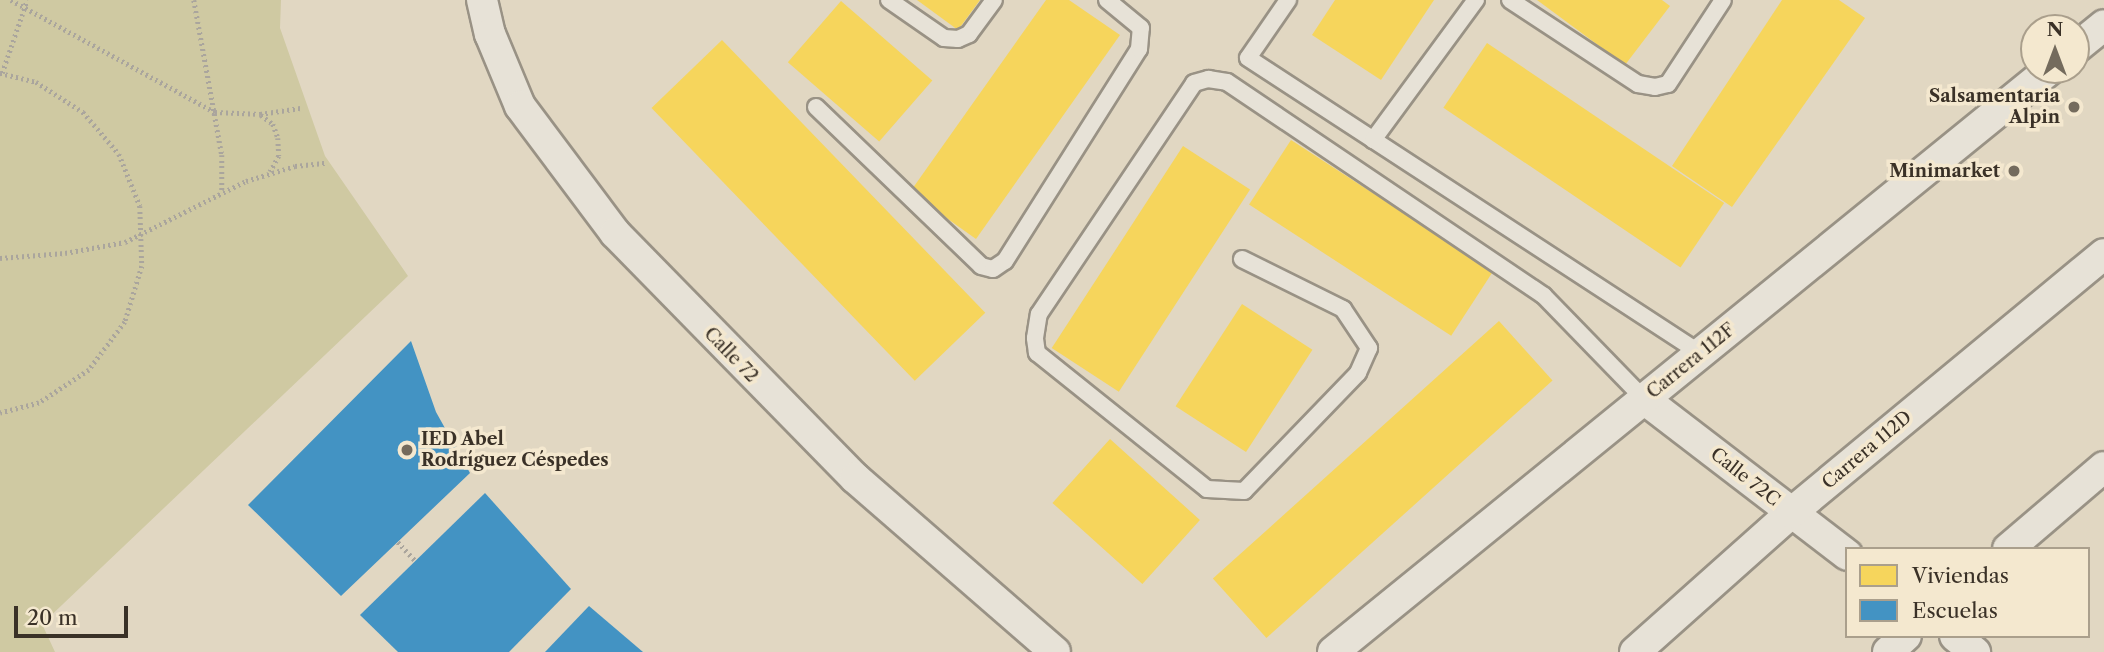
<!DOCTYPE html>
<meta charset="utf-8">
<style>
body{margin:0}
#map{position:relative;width:2104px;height:652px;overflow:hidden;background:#e1d7c2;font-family:"Libre Caslon Text",serif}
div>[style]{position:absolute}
.green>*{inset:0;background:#cfc9a2}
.homes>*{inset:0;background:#f6d55c;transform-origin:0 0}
.schools>*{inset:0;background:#4393c3}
.path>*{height:4.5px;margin-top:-2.25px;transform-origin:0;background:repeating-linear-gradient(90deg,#aaa59d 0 2px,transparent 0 5.5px)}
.roads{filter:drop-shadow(2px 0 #999285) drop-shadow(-2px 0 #999285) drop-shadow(0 2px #999285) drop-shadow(0 -2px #999285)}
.lane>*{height:16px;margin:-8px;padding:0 8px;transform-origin:8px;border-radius:8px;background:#e7e2d7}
.street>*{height:30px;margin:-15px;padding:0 15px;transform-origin:15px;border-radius:15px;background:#e7e2d7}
.dots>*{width:19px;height:19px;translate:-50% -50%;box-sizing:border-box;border:4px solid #f4e8cf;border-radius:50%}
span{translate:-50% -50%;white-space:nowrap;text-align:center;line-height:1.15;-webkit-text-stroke:7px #f4e8cf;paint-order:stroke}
.poi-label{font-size:18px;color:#3a3127;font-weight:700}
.right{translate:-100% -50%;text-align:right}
.left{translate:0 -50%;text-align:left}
.street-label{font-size:18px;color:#3a3127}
.legend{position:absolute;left:1845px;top:547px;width:245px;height:91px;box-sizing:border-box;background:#f4e8cf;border:2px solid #aa9f8c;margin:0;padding:9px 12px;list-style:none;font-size:21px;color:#3a3127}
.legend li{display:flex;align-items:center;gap:14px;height:35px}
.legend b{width:35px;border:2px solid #aa9f8c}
.north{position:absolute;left:2020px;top:14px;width:70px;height:70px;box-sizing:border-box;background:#f4e8cf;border:2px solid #aa9f8c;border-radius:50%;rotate:0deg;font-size:19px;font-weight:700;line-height:28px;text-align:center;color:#3a3127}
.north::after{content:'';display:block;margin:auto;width:24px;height:32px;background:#746b5d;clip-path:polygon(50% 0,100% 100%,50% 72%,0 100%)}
.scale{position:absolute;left:14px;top:606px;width:114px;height:32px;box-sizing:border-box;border:4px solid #3a3127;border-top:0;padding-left:9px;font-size:21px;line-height:24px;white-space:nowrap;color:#3a3127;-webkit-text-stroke:5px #f4e8cf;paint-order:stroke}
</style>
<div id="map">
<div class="green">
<i style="clip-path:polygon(0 0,281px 0,280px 28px,325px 156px,408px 276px,42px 624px,55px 652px,0 652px)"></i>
</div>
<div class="homes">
<i style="clip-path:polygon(917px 0,980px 0,958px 30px)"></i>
<i style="clip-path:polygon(1046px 0,1069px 0,1120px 35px,976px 239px,910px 192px)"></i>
<i style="clip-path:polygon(1335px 0,1434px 0,1381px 80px,1312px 35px)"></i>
<i style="clip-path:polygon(1537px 0,1662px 0,1670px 6px,1625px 65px)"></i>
<i style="clip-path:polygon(1782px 0,1839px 0,1865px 18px,1732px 207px,1672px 166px)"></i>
<i style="left:841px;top:1px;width:121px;height:81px;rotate:41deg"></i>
<i style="left:722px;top:40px;width:379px;height:98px;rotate:46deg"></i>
<i style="left:1487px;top:43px;width:286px;height:78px;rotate:34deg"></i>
<i style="left:1291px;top:140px;width:241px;height:77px;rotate:33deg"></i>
<i style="left:1183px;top:146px;width:80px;height:241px;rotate:33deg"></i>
<i style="left:1242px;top:304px;width:84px;height:122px;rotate:33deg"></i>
<i style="left:1499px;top:321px;width:80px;height:385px;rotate:48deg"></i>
<i style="left:1110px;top:439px;width:121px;height:86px;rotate:42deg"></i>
</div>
<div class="schools">
<i style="clip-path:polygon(411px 341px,436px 412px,470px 473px,341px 596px,248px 505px)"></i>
<i style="clip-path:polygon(485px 493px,571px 589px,509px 652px,398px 652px,360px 615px)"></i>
<i style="clip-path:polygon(589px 606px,643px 652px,545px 652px)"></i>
</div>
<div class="path">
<i style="left:11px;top:0;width:233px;rotate:28.8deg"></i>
<i style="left:215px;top:112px;width:45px;rotate:2.5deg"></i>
<i style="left:260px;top:114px;width:41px;rotate:-8.3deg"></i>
<i style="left:194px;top:0;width:158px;rotate:79.8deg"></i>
<i style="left:222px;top:155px;width:37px;rotate:90deg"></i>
<i style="left:0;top:73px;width:37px;rotate:14deg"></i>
<i style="left:36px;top:82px;width:56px;rotate:32.6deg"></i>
<i style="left:83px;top:112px;width:55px;rotate:49.4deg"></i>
<i style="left:119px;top:154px;width:56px;rotate:68deg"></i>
<i style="left:140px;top:206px;width:60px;rotate:88.1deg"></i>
<i style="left:142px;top:266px;width:59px;rotate:106.9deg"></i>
<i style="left:125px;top:322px;width:60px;rotate:126.9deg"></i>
<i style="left:89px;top:370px;width:60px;rotate:146.6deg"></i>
<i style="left:39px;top:403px;width:40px;rotate:165.6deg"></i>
<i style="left:2px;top:73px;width:77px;rotate:-71.1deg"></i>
<i style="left:261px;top:115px;width:15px;rotate:37deg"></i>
<i style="left:273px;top:124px;width:15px;rotate:70deg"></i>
<i style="left:278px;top:138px;width:18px;rotate:87deg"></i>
<i style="left:279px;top:156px;width:18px;rotate:119deg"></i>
<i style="left:0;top:258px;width:65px;rotate:-4.4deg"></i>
<i style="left:65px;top:253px;width:61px;rotate:-10.4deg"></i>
<i style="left:125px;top:242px;width:136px;rotate:-26.8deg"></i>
<i style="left:246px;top:181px;width:51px;rotate:-17deg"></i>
<i style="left:295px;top:166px;width:31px;rotate:-6deg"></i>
<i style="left:398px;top:542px;width:26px;rotate:47deg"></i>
</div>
<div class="roads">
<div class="lane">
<i style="left:889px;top:0;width:67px;rotate:34.6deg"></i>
<i style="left:944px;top:38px;width:14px;rotate:4deg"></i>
<i style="left:958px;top:39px;width:12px;rotate:-24deg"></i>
<i style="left:969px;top:34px;width:42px;rotate:-53.7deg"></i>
<i style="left:1288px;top:0;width:70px;rotate:124.6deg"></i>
<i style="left:1248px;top:58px;width:540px;rotate:33.13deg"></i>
<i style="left:1510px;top:0;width:153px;rotate:33.3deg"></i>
<i style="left:1638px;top:84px;width:17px;rotate:10deg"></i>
<i style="left:1655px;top:87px;width:13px;rotate:-13deg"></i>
<i style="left:1668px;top:84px;width:100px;rotate:-56.8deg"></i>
<i style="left:816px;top:107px;width:229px;rotate:43.9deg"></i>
<i style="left:981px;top:266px;width:12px;rotate:14deg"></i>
<i style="left:993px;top:269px;width:14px;rotate:-34deg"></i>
<i style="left:1005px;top:261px;width:251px;rotate:-57.7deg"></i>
<i style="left:1139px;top:49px;width:21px;rotate:-85deg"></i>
<i style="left:1141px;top:28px;width:44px;rotate:-140.5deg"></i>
<i style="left:1373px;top:140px;width:174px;rotate:-53.7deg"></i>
<i style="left:1242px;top:259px;width:113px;rotate:26.3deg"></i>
<i style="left:1343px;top:309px;width:47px;rotate:56.3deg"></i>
<i style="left:1369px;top:348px;width:27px;rotate:114deg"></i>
<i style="left:1358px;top:373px;width:164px;rotate:134deg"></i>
<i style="left:1244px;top:491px;width:37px;rotate:-177deg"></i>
<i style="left:1207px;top:489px;width:218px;rotate:-141.3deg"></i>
<i style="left:1037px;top:353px;width:15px;rotate:-98deg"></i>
<i style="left:1035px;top:338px;width:24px;rotate:-81deg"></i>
<i style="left:1039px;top:314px;width:278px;rotate:-56.1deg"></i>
<i style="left:1194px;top:83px;width:15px;rotate:-16deg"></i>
<i style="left:1208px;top:79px;width:19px;rotate:9deg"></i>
<i style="left:1227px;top:82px;width:382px;rotate:34deg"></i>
<i style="left:1544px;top:296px;width:144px;rotate:45.8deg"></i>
</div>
<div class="street">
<i style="left:482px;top:0;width:35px;rotate:77deg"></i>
<i style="left:490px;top:34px;width:78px;rotate:67.4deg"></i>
<i style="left:520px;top:106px;width:159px;rotate:53.2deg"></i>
<i style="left:615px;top:233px;width:343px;rotate:45.6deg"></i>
<i style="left:855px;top:478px;width:265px;rotate:41deg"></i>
<i style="left:2076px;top:48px;width:36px;rotate:-39deg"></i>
<i style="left:1644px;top:399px;width:256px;rotate:37.5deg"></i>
<i style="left:2008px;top:549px;width:126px;rotate:-40.5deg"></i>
<i style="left:1955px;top:636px;width:26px;rotate:39deg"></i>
<i style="left:1333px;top:652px;width:923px;rotate:-39.11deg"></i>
<i style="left:1635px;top:652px;width:209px;rotate:-41.7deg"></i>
<i style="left:1791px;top:513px;width:406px;rotate:-39.6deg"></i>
<i style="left:1888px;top:652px;width:24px;rotate:-42deg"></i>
</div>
</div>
<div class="dots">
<i style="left:2074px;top:107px;background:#746b5d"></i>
<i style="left:2014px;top:171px;background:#746b5d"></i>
<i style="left:407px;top:450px;background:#746b5d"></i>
</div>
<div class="poi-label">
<span class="right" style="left:2060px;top:107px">Salsamentaria<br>Alpin</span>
<span class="right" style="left:2000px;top:171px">Minimarket</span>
<span class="left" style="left:421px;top:450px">IED Abel<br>Rodríguez Céspedes</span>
</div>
<div class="street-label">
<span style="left:731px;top:355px;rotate:46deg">Calle 72</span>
<span style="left:1691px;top:361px;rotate:-39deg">Carrera 112F</span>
<span style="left:1867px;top:450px;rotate:-40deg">Carrera 112D</span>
<span style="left:1745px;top:477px;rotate:38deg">Calle 72C</span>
</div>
<ul class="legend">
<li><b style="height:19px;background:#f6d55c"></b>Viviendas</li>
<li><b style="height:19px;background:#4393c3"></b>Escuelas</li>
</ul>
<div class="north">N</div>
<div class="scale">20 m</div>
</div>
